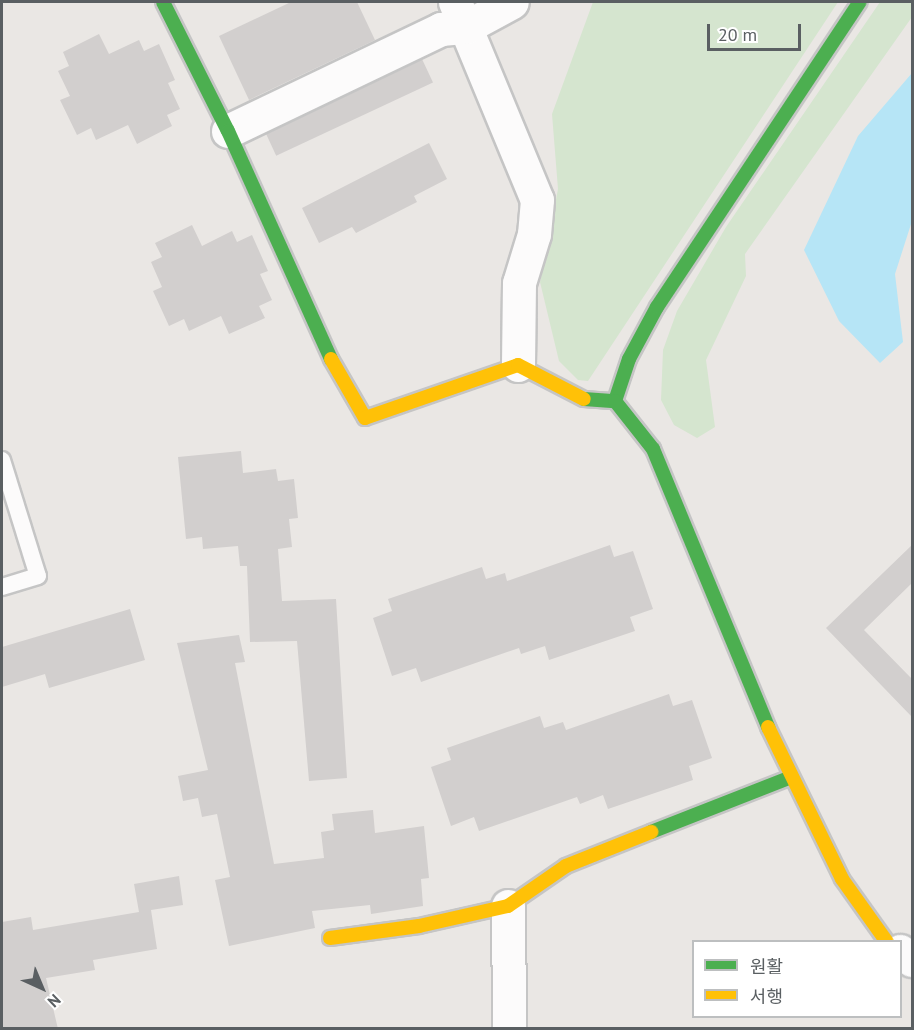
<!DOCTYPE html>
<meta charset="utf-8">
<style>
body{margin:0}
#map{position:relative;width:914px;height:1030px;overflow:hidden;background:#eae7e4;font-family:"PT Sans","Noto Sans KR",sans-serif}
div>[style]{position:absolute}
.green>*{inset:0;background:#d5e5cf}
.water>*{inset:0;background:#b6e5f6}
.building>*{inset:0;background:#d2cfce;transform-origin:0 0}
.roads{filter:drop-shadow(2px 0 #c5c5c5) drop-shadow(-2px 0 #c5c5c5) drop-shadow(0 2px #c5c5c5) drop-shadow(0 -2px #c5c5c5)}
.lane>*{height:16px;margin:-8px;padding:0 8px;transform-origin:8px;border-radius:8px;background:#fcfbfb}
.street>*{height:33px;margin:-16.5px;padding:0 16.5px;transform-origin:16.5px;border-radius:16.5px;background:#fcfbfb}
.fast>*{height:14px;margin:-7px;padding:0 7px;transform-origin:7px;border-radius:7px;background:#4caf50}
.slow>*{height:14px;margin:-7px;padding:0 7px;transform-origin:7px;border-radius:7px;background:#ffc107}
span{translate:-50% -50%;white-space:nowrap;text-align:center;line-height:1.15;-webkit-text-stroke:6px #fff;paint-order:stroke}
.frame{position:absolute;inset:0;border:3px solid #5a5f62;pointer-events:none}
.legend{position:absolute;left:692px;top:940px;width:210px;height:78px;box-sizing:border-box;background:#fff;border:2px solid #bdbfc0;margin:0;padding:8px 10px;list-style:none;font-size:18px;color:#5a5f62}
.legend li{display:flex;align-items:center;gap:12px;height:30px}
.legend b{width:30px;border:2px solid #bdbfc0}
.north{position:absolute;left:12px;top:958px;width:60px;height:60px;-webkit-text-stroke:4px #fff;paint-order:stroke;rotate:136deg;font-size:16px;font-weight:700;line-height:24px;text-align:center;color:#5a5f62}
.north::after{content:'';display:block;margin:auto;width:21px;height:27px;background:#5a5f62;clip-path:polygon(50% 0,100% 100%,50% 72%,0 100%)}
.scale{position:absolute;left:707px;top:24px;width:94px;height:27px;box-sizing:border-box;border:3px solid #5a5f62;border-top:0;padding-left:8px;font-size:18px;line-height:21px;white-space:nowrap;color:#5a5f62;-webkit-text-stroke:4px #fff;paint-order:stroke}
</style>
<div id="map">
<div class="green">
<i style="clip-path:polygon(593px 2px,838px 2px,588px 381px,578px 380px,559px 361px,540px 282px,558px 189px,552px 114px)"></i>
<i style="clip-path:polygon(880px 2px,912px 2px,912px 17px,745px 254px,746px 276px,706px 360px,715px 427px,697px 438px,674px 425px,661px 400px,663px 350px,677px 311px,726px 227px)"></i>
</div>
<div class="water">
<i style="clip-path:polygon(912px 73px,912px 221px,895px 274px,903px 342px,880px 363px,839px 321px,804px 250px,858px 136px)"></i>
</div>
<div class="building">
<i style="clip-path:polygon(291px 2px,357px 2px,375px 40px,249px 100px,219px 36px)"></i>
<i style="clip-path:polygon(99px 34px,109px 54px,139px 40px,144px 51px,159px 44px,175px 80px,168px 83px,180px 109px,167px 115px,172px 126px,137px 144px,128px 125px,96px 140px,91px 128px,77px 135px,60px 100px,70px 96px,58px 71px,69px 66px,63px 52px)"></i>
<i style="left:422px;top:59px;width:26px;height:173px;rotate:65deg"></i>
<i style="clip-path:polygon(429px 143px,447px 179px,414px 196px,417px 202px,356px 233px,352px 227px,319px 243px,302px 208px)"></i>
<i style="clip-path:polygon(192px 225px,202px 246px,232px 231px,237px 242px,252px 235px,268px 271px,260px 274px,272px 300px,259px 306px,265px 318px,229px 334px,221px 316px,189px 331px,184px 319px,169px 326px,153px 291px,162px 287px,151px 262px,162px 257px,155px 243px)"></i>
<i style="clip-path:polygon(241px 451px,243px 473px,276px 469px,278px 481px,294px 479px,298px 518px,289px 519px,292px 547px,278px 549px,282px 601px,336px 599px,347px 778px,309px 781px,297px 641px,250px 642px,247px 566px,240px 566px,238px 546px,203px 549px,202px 537px,186px 539px,178px 457px)"></i>
<i style="clip-path:polygon(610px 545px,614px 557px,633px 551px,653px 609px,630px 617px,635px 631px,549px 660px,545px 646px,521px 654px,519px 648px,421px 682px,416px 668px,392px 676px,373px 618px,392px 611px,388px 599px,482px 567px,486px 579px,505px 573px,507px 581px)"></i>
<i style="clip-path:polygon(912px 545px,912px 583px,864px 630px,912px 679px,912px 717px,826px 628px)"></i>
<i style="clip-path:polygon(130px 609px,145px 660px,49px 688px,45px 674px,2px 687px,2px 647px)"></i>
<i style="clip-path:polygon(239px 635px,245px 662px,235px 663px,274px 864px,324px 858px,321px 832px,334px 830px,332px 814px,373px 810px,375px 833px,424px 826px,429px 878px,421px 879px,423px 906px,371px 914px,370px 905px,312px 911px,315px 928px,229px 946px,215px 880px,230px 877px,217px 814px,202px 817px,198px 798px,183px 801px,178px 776px,208px 770px,177px 643px)"></i>
<i style="clip-path:polygon(669px 694px,673px 706px,692px 700px,712px 758px,689px 766px,693px 780px,608px 809px,603px 795px,580px 804px,577px 797px,479px 831px,474px 817px,451px 826px,431px 767px,451px 760px,447px 748px,540px 716px,544px 728px,563px 722px,566px 730px)"></i>
<i style="clip-path:polygon(179px 876px,183px 905px,151px 910px,157px 949px,93px 960px,95px 970px,46px 978px,58px 1029px,2px 1029px,2px 922px,31px 917px,33px 930px,139px 912px,134px 884px)"></i>
</div>
<div class="roads">
<div class="lane">
<i style="left:2px;top:460px;width:121px;rotate:72.8deg"></i>
<i style="left:38px;top:576px;width:38px;rotate:163deg"></i>
</div>
<div class="street">
<i style="left:455px;top:2px;width:214px;rotate:67.5deg"></i>
<i style="left:537px;top:200px;width:34px;rotate:95deg"></i>
<i style="left:534px;top:234px;width:51px;rotate:107deg"></i>
<i style="left:519px;top:283px;width:82px;rotate:90.7deg"></i>
<i style="left:228px;top:131px;width:236px;rotate:-25.6deg"></i>
<i style="left:441px;top:29px;width:25px;rotate:-5deg"></i>
<i style="left:466px;top:27px;width:52px;rotate:-28.5deg"></i>
<i style="left:508px;top:906px;width:122px;rotate:89.5deg"></i>
<i style="left:900px;top:951px;width:15px;rotate:37deg"></i>
</div>
<div class="fast">
<i style="left:163px;top:2px;width:144px;rotate:63.3deg"></i>
<i style="left:228px;top:131px;width:250px;rotate:65.7deg"></i>
<i style="left:584px;top:399px;width:31px;rotate:4deg"></i>
<i style="left:615px;top:401px;width:44px;rotate:-71.6deg"></i>
<i style="left:629px;top:359px;width:59px;rotate:-61.7deg"></i>
<i style="left:657px;top:307px;width:366px;rotate:-56.4deg"></i>
<i style="left:615px;top:401px;width:61px;rotate:51.6deg"></i>
<i style="left:653px;top:449px;width:301px;rotate:67.5deg"></i>
<i style="left:651px;top:832px;width:148px;rotate:-21.4deg"></i>
</div>
<div class="slow">
<i style="left:331px;top:359px;width:68px;rotate:60deg"></i>
<i style="left:365px;top:418px;width:162px;rotate:-19.1deg"></i>
<i style="left:518px;top:365px;width:74px;rotate:27.3deg"></i>
<i style="left:768px;top:727px;width:169px;rotate:64deg"></i>
<i style="left:842px;top:879px;width:77px;rotate:54.5deg"></i>
<i style="left:330px;top:938px;width:90px;rotate:-7.7deg"></i>
<i style="left:419px;top:926px;width:91px;rotate:-12.7deg"></i>
<i style="left:508px;top:906px;width:70px;rotate:-34.6deg"></i>
<i style="left:566px;top:866px;width:92px;rotate:-21.8deg"></i>
</div>
</div>
<div class="frame"></div>
<ul class="legend">
<li><b style="height:8px;background:#4caf50"></b>원활</li>
<li><b style="height:8px;background:#ffc107"></b>서행</li>
</ul>
<div class="north">N</div>
<div class="scale">20 m</div>
</div>
